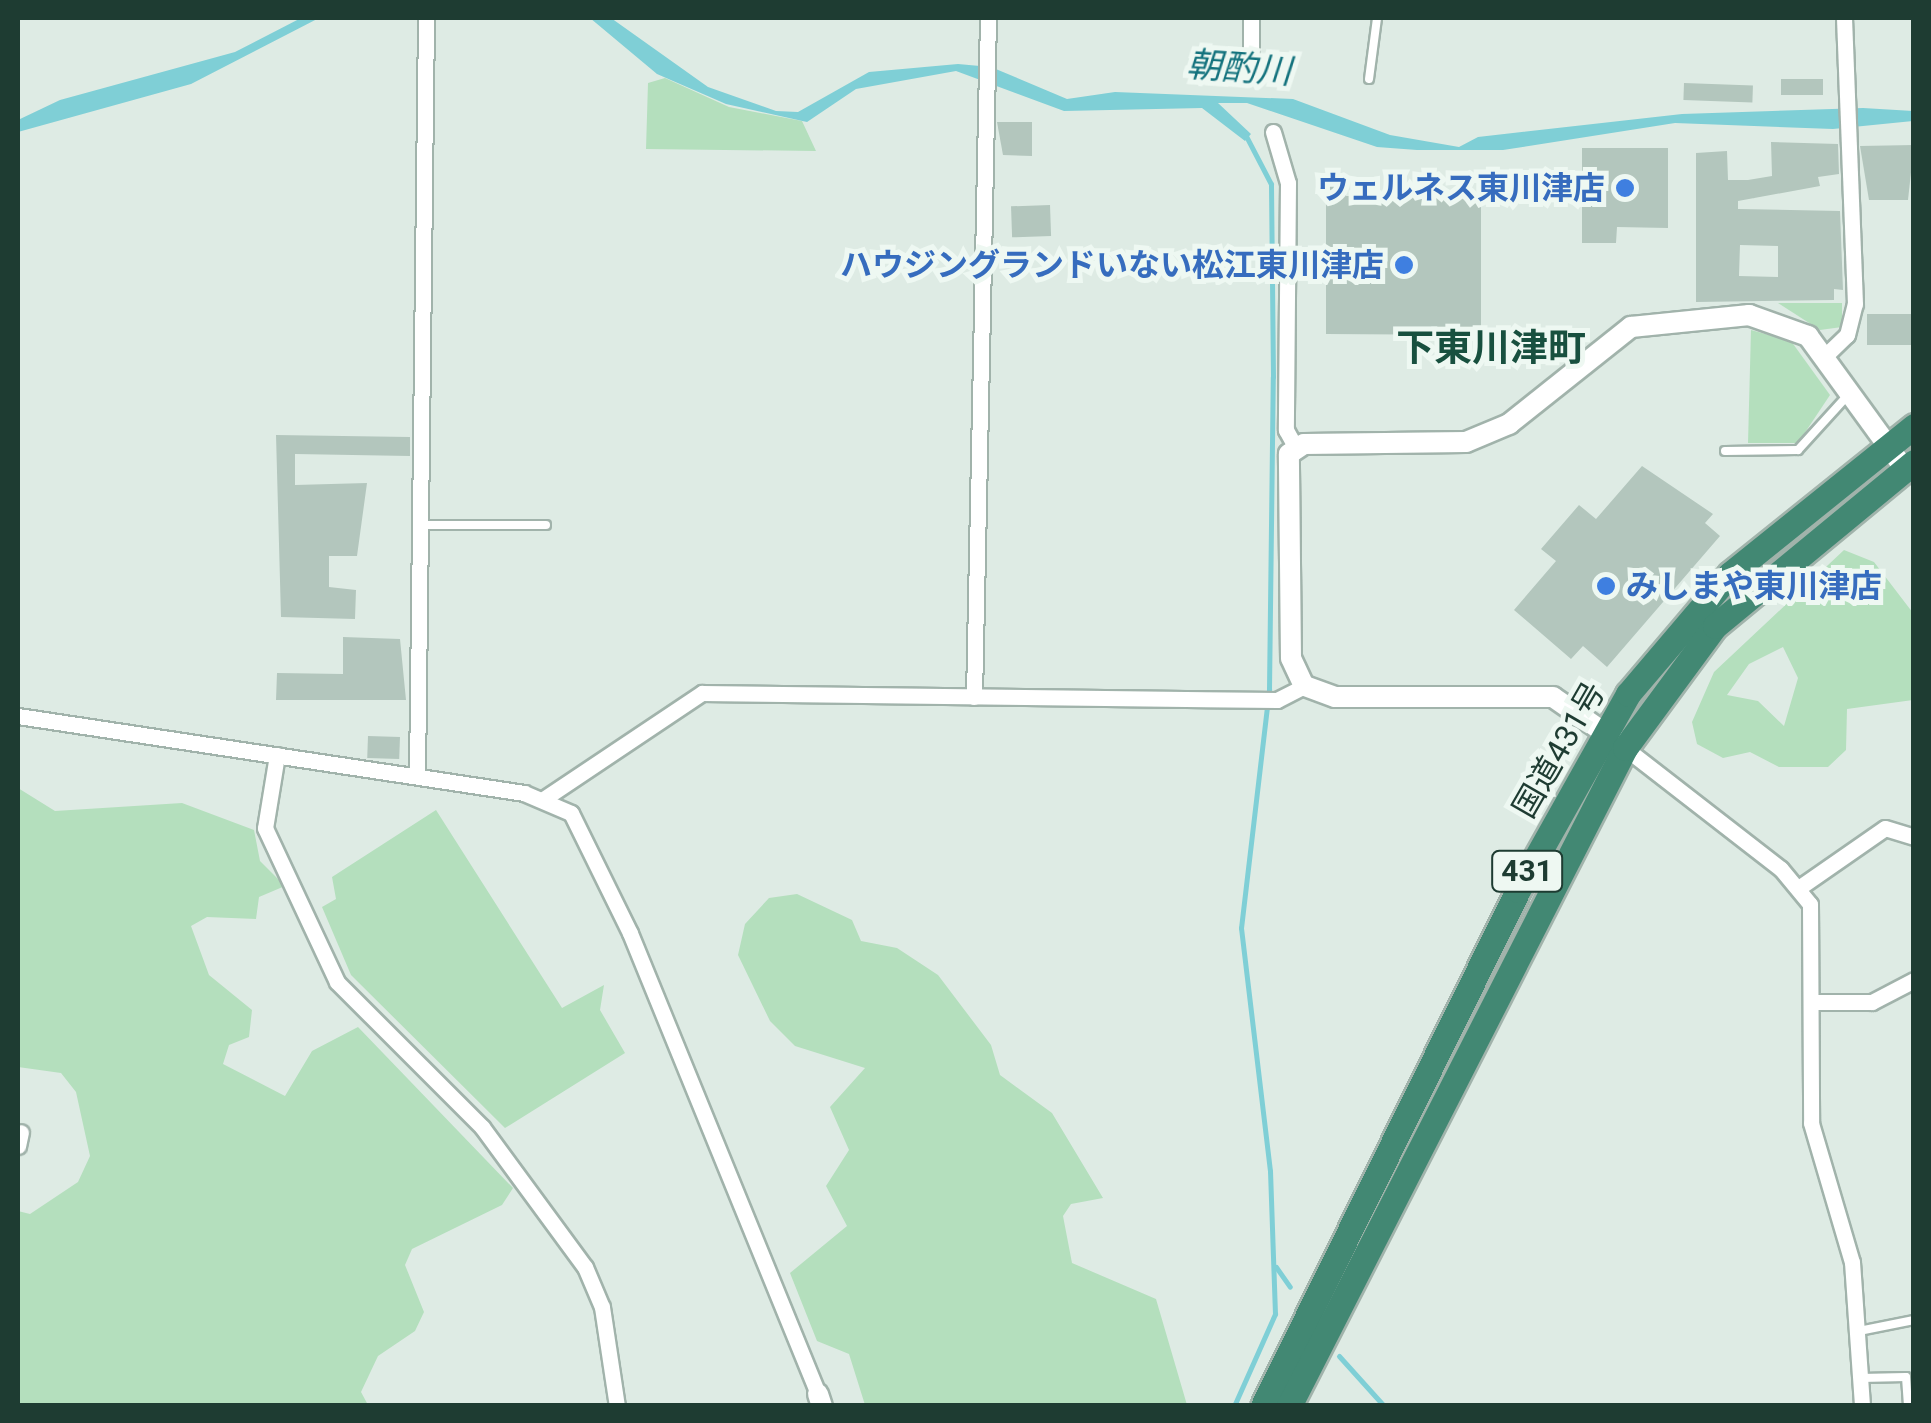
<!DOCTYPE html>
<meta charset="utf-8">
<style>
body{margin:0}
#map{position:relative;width:1931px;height:1423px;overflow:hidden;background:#deebe4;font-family:Roboto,"Noto Sans JP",sans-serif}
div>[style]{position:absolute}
.green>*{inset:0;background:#b4dfbd}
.water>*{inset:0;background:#7fcfd6}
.stream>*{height:5px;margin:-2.5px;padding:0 2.5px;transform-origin:2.5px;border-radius:2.5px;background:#7fcfd6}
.building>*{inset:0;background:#b3c6bd;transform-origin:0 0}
.roads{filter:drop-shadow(2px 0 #a1b3ab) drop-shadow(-2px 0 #a1b3ab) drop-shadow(0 2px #a1b3ab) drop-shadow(0 -2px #a1b3ab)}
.service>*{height:8px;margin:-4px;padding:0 4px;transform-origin:4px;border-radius:4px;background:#fff}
.minor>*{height:15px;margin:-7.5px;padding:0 7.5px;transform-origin:7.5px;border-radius:7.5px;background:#fff}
.tertiary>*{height:20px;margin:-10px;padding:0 10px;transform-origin:10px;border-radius:10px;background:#fff}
.trunk>*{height:25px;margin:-12.5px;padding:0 12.5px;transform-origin:12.5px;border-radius:12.5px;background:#428873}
.dots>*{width:28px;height:28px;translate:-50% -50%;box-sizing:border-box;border:5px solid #eef8f2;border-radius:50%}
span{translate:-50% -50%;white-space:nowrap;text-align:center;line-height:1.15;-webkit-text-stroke:10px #eef8f2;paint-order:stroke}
.shield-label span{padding:2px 8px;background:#eef8f2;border:2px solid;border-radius:8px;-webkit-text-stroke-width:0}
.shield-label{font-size:30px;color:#1e3c32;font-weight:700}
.shop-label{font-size:32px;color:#366cbe;font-weight:700}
.right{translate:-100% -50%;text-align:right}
.left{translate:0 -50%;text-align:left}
.street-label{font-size:32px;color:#1e3c32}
.water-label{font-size:35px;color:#13727d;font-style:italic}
.quarter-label{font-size:38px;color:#18503f;font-weight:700}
.frame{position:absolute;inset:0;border:20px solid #1e3c32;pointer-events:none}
</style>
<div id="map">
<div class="green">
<i style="clip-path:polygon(665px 78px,729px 107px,802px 121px,816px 151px,646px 149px,648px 83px)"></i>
<i style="clip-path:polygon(1778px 303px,1842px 303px,1842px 327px,1820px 330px)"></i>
<i style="clip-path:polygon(1751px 330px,1791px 341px,1830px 395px,1798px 443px,1748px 443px)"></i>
<i style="clip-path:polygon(evenodd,1844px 550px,1874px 562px,1913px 613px,1913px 700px,1847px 709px,1846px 750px,1828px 767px,1779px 767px,1750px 752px,1723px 758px,1697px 744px,1692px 722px,1714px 672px,1844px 550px,1783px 647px,1798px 678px,1784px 726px,1758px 701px,1727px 695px,1749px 664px,1783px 647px)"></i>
<i style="clip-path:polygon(18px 788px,55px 811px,182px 803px,254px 830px,260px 861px,285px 886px,259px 897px,256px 919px,207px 917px,191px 926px,209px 975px,252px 1010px,249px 1037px,229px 1045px,223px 1064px,285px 1096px,312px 1051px,358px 1027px,513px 1188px,502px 1205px,412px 1249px,405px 1265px,424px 1312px,415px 1331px,378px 1356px,361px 1392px,368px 1405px,18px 1405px,18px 1211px,30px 1214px,78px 1182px,90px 1156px,76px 1092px,61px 1073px,18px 1067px)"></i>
<i style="clip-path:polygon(436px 810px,562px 1008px,604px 985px,600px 1010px,625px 1053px,505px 1128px,351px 975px,322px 907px,336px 899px,332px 877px)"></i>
<i style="clip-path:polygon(797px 894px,852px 920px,861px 941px,897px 948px,938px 975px,991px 1045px,1000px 1075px,1052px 1113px,1103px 1198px,1071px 1204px,1063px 1216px,1072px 1263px,1156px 1299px,1187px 1405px,865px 1405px,849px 1354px,817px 1341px,790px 1273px,847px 1226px,826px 1186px,849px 1150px,830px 1107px,865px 1068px,795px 1046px,770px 1021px,738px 955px,745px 924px,769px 898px)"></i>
</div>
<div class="water">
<i style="clip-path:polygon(301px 18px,319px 18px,191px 84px,18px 132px,18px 120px,60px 100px,235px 52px)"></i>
<i style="clip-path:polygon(590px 18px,611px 18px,708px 87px,776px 111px,798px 112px,869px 72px,958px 64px,991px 67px,1067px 99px,1115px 92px,1293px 99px,1390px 135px,1459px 147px,1478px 137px,1682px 114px,1863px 108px,1913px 111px,1913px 121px,1833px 129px,1675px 123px,1503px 150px,1417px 150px,1377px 147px,1247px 103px,1218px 103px,1251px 134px,1245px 141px,1202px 108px,1064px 111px,956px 71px,856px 89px,807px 122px,726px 104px,657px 74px)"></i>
</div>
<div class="stream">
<i style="left:1276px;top:1267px;width:24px;rotate:55deg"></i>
<i style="left:1339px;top:1356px;width:67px;rotate:48deg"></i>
<i style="left:1234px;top:1406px;width:101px;rotate:-66deg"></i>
<i style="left:1275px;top:1314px;width:143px;rotate:-92deg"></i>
<i style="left:1270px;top:1171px;width:245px;rotate:-96.8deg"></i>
<i style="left:1241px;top:928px;width:241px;rotate:-83.3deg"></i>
<i style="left:1269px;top:689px;width:312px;rotate:-89.3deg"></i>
<i style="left:1273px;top:377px;width:193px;rotate:-90.6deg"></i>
<i style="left:1271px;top:184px;width:54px;rotate:-117.5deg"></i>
</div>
<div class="building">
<i style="left:1823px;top:79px;width:16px;height:42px;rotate:90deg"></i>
<i style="left:1684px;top:83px;width:69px;height:17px;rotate:2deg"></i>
<i style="clip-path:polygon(997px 122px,1032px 122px,1032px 156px,1003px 155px)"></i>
<i style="clip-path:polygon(evenodd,1771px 142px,1838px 144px,1839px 174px,1818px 177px,1820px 186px,1738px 201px,1738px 209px,1840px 211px,1843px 290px,1834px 289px,1834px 300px,1696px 302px,1696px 153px,1727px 151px,1728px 180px,1748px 180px,1772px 176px,1771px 142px,1740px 245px,1778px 246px,1778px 277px,1739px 276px,1740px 245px)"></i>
<i style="clip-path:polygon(1914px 145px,1908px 200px,1869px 200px,1860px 146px)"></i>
<i style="clip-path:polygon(1582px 148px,1668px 148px,1668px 228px,1617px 227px,1616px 243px,1582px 243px)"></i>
<i style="clip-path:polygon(1326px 181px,1346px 181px,1346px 196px,1481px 197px,1481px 335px,1326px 334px)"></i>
<i style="left:1050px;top:205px;width:31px;height:39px;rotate:88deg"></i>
<i style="left:1867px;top:314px;width:47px;height:31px"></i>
<i style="clip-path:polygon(276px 435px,410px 437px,410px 456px,295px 454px,295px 485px,367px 483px,357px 556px,329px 556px,329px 587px,356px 590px,355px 619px,281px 617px)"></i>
<i style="clip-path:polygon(1642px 466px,1713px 514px,1705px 523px,1720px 536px,1607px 667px,1583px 646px,1571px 659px,1514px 610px,1556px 561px,1541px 549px,1579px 505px,1596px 519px)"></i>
<i style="clip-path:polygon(343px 637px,400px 639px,406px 700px,276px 700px,277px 673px,343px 674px)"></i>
<i style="left:368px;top:736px;width:32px;height:22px;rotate:2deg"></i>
</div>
<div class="roads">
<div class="service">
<i style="left:1369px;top:79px;width:62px;rotate:-82.5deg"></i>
<i style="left:1725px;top:451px;width:73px;rotate:-0.8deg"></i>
<i style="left:1798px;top:450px;width:76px;rotate:-47.7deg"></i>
<i style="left:421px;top:525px;width:125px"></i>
<i style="left:1859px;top:1331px;width:56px;rotate:-11.3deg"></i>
<i style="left:1861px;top:1378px;width:45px;rotate:-1.3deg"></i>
<i style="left:1906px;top:1377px;width:29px;rotate:86deg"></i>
</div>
<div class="minor">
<i style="left:1251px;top:18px;width:33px;rotate:90deg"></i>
<i style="left:1273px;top:132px;width:53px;rotate:73.6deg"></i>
<i style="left:1288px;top:183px;width:247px;rotate:90.5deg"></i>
<i style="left:1286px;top:430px;width:21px;rotate:61deg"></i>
<i style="left:1826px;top:355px;width:29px;rotate:-44deg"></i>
<i style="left:1847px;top:335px;width:32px;rotate:-76deg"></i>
<i style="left:1855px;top:304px;width:286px;rotate:-92.2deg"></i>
<i style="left:974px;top:697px;width:679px;rotate:-88.82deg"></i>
<i style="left:18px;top:716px;width:512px;rotate:8.65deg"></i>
<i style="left:524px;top:793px;width:51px;rotate:23.1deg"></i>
<i style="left:571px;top:813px;width:134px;rotate:63.8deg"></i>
<i style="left:630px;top:933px;width:498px;rotate:67.8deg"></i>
<i style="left:1625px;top:748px;width:197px;rotate:37.8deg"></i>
<i style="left:1781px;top:869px;width:45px;rotate:50.4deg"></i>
<i style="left:1810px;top:904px;width:219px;rotate:89.7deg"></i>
<i style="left:1811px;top:1123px;width:145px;rotate:73.6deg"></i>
<i style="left:1852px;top:1262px;width:144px;rotate:86deg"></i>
<i style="left:277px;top:755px;width:74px;rotate:99.3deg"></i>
<i style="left:265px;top:828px;width:170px;rotate:64.9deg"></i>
<i style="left:337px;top:982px;width:205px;rotate:45deg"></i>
<i style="left:482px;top:1127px;width:174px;rotate:53.7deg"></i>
<i style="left:585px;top:1267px;width:43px;rotate:67deg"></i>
<i style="left:602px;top:1307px;width:100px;rotate:81.4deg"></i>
<i style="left:417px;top:776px;width:758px;rotate:-89.32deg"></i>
<i style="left:545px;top:798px;width:189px;rotate:-33.8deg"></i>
<i style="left:702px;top:693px;width:575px;rotate:0.7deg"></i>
<i style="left:1277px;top:700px;width:30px;rotate:-27deg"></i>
<i style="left:1800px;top:887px;width:103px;rotate:-34.8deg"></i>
<i style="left:1885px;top:828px;width:30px;rotate:17deg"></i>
<i style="left:1815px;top:1002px;width:57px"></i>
<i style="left:1872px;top:1002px;width:47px;rotate:-27.6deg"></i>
<i style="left:18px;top:1146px;width:14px;rotate:-78deg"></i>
</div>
<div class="tertiary">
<i style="left:1615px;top:740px;width:75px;rotate:-145.3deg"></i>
<i style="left:1553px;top:697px;width:218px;rotate:180deg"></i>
<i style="left:1335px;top:697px;width:33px;rotate:-160deg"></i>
<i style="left:1304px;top:686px;width:31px;rotate:-115deg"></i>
<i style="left:1291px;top:658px;width:204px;rotate:-90.6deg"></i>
<i style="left:1289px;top:454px;width:18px;rotate:-34deg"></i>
<i style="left:1304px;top:444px;width:162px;rotate:-0.7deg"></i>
<i style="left:1466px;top:442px;width:47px;rotate:-22.7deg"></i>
<i style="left:1509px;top:424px;width:156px;rotate:-38.5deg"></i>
<i style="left:1631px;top:327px;width:119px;rotate:-5.8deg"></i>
<i style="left:1749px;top:315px;width:63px;rotate:19.6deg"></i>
<i style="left:1808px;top:336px;width:163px;rotate:54deg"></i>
<i style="left:818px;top:1394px;width:13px;rotate:72deg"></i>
</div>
<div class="trunk">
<i style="left:1263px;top:1406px;width:576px;rotate:-63.7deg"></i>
<i style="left:1518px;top:890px;width:225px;rotate:-60.7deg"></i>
<i style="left:1628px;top:694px;width:157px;rotate:-49.6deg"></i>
<i style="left:1730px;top:574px;width:236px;rotate:-38.8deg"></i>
<i style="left:1289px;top:1406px;width:739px;rotate:-62.95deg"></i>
<i style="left:1625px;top:748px;width:152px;rotate:-53.6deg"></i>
<i style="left:1715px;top:626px;width:258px;rotate:-39.5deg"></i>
</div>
</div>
<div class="dots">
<i style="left:1625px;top:188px;background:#3f7fe0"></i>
<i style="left:1404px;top:265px;background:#3f7fe0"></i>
<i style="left:1606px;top:586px;background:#3f7fe0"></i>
</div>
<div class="shield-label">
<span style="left:1527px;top:871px">431</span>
</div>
<div class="shop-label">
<span class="right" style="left:1605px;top:188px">ウェルネス東川津店</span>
<span class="right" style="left:1384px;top:265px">ハウジングランドいない松江東川津店</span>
<span class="left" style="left:1626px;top:586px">みしまや東川津店</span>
</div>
<div class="street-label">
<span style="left:1559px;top:750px;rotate:-60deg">国道431号</span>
</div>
<div class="water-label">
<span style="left:1239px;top:69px;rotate:4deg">朝酌川</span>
</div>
<div class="quarter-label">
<span style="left:1491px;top:349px">下東川津町</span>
</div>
<div class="frame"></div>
</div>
